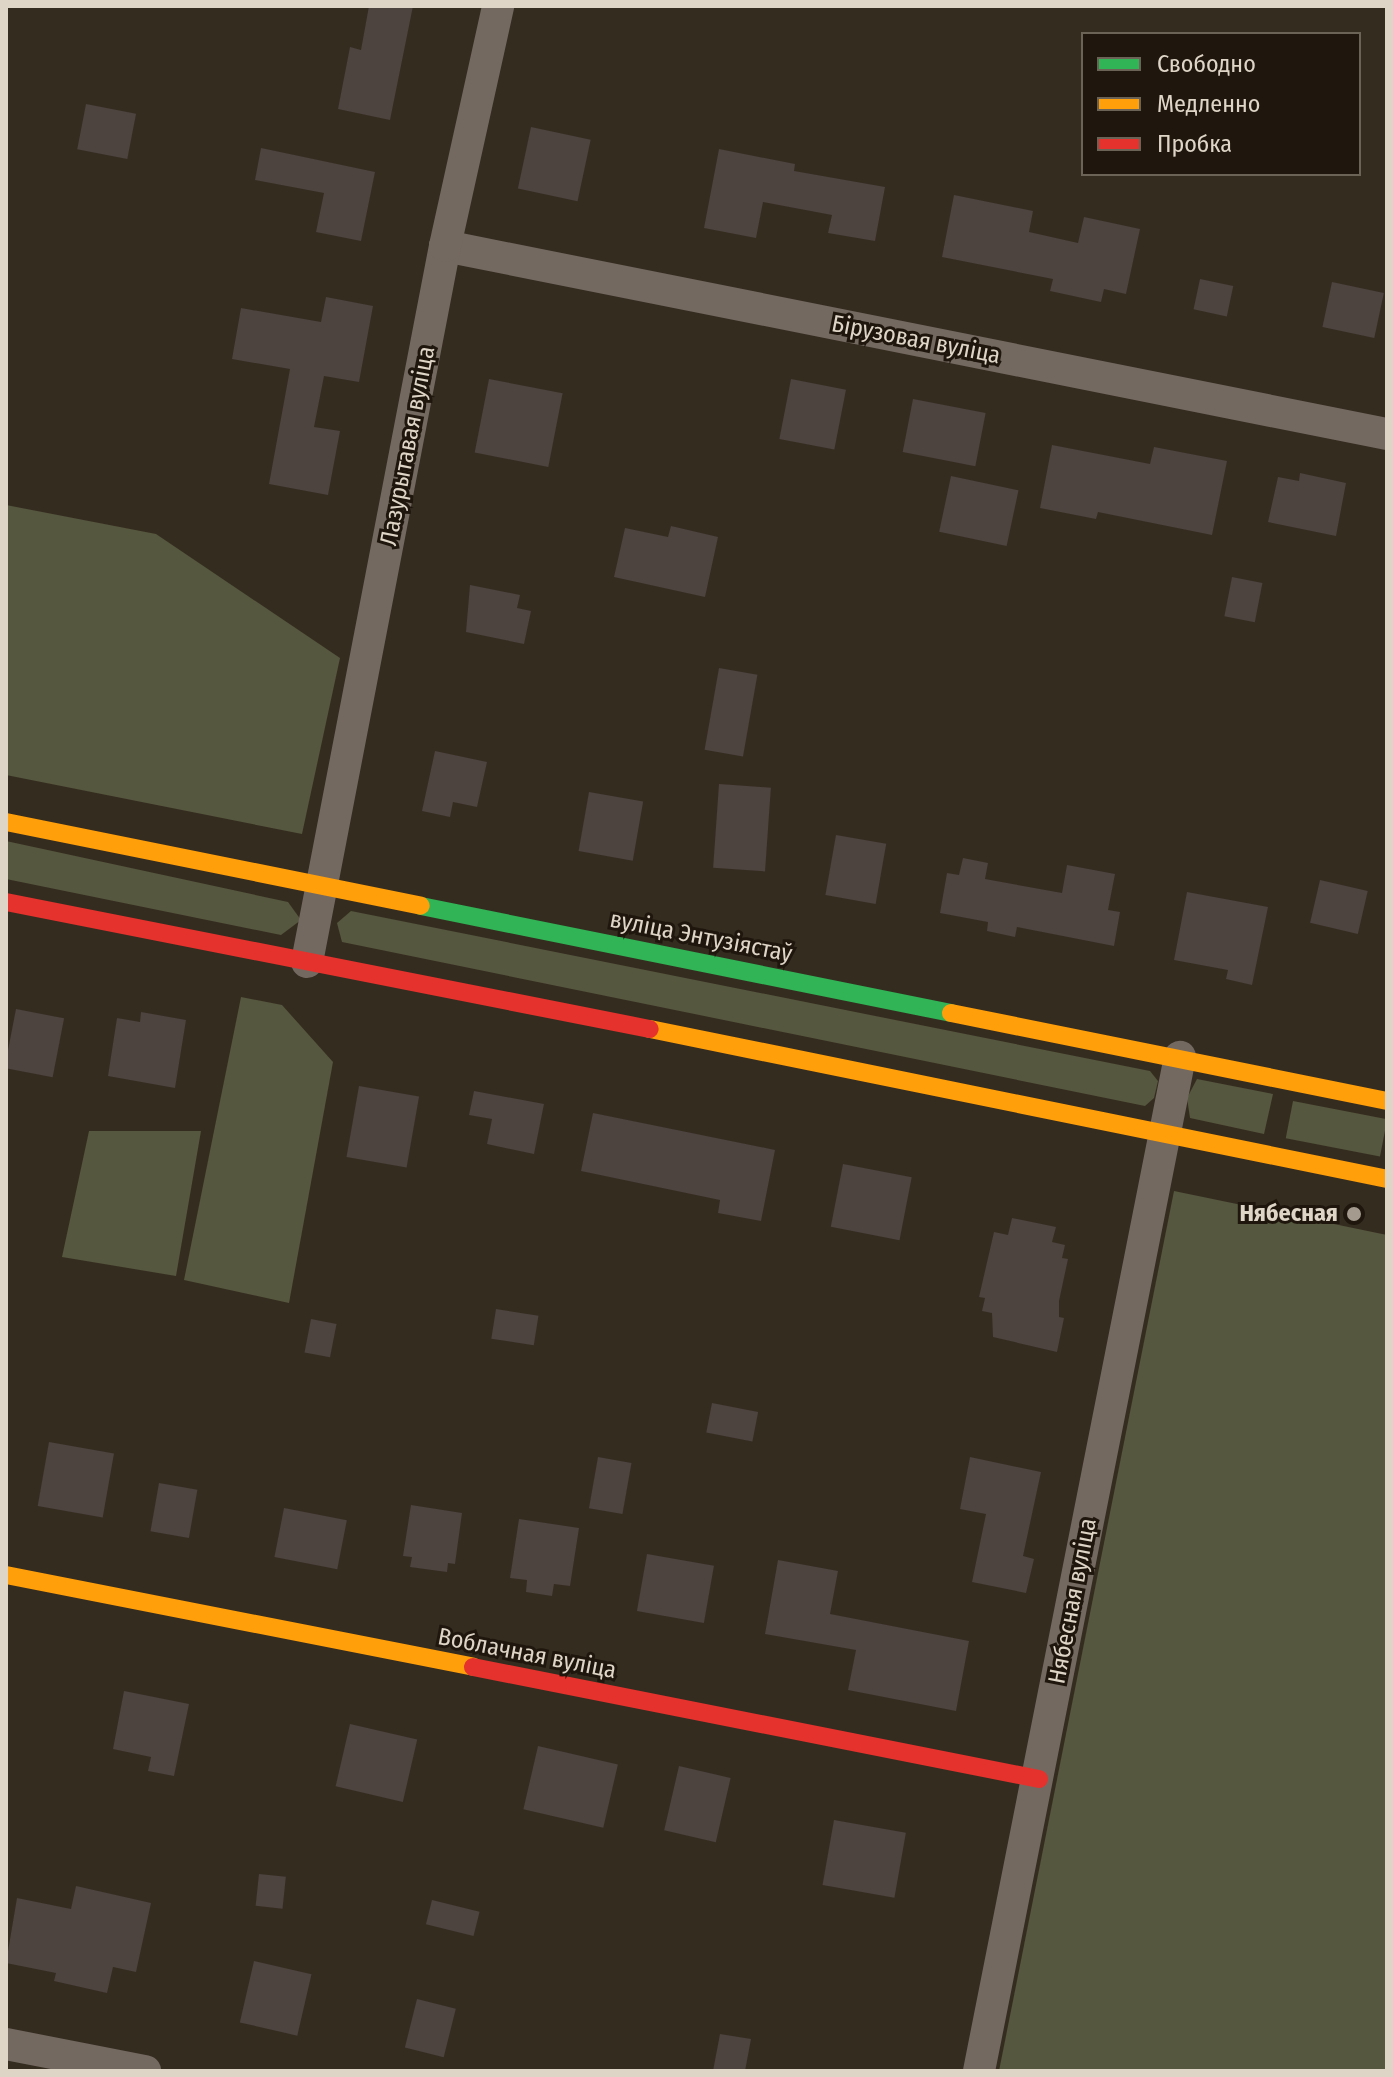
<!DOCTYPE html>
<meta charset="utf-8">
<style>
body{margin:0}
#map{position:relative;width:1393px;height:2077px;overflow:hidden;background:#352c20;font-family:"Fira Sans Condensed",sans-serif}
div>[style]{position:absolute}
.green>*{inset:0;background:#55573e;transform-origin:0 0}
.building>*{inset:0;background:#4d433f;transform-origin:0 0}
.street>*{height:32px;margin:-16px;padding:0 16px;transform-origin:16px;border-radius:16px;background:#746961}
.fast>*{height:18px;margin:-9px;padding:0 9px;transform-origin:9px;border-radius:9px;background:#30b455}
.slow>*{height:18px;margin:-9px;padding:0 9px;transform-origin:9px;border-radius:9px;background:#ff9f0a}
.jam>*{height:18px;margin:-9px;padding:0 9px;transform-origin:9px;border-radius:9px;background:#e5322d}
.dots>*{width:22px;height:22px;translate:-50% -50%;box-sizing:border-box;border:4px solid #1f170d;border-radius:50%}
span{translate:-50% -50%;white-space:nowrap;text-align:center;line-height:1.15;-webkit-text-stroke:6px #1f170d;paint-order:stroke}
.street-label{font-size:24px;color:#dfd5c7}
.poi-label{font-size:24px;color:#dfd5c7;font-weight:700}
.right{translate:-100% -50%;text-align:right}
.frame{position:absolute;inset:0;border:8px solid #dfd5c7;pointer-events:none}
.legend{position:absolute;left:1081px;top:32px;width:280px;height:144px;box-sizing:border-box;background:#1f170d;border:2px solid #6c6357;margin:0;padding:10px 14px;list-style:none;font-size:24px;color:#dfd5c7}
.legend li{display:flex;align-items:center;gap:16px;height:40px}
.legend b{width:40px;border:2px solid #6c6357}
</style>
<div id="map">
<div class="green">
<i style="clip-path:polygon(6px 505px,156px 534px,340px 658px,302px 834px,6px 775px)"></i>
<i style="clip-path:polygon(6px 841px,288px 902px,301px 920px,281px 935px,6px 879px)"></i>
<i style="clip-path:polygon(351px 911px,1150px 1071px,1158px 1081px,1154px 1098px,1145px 1106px,342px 942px,337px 923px)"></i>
<i style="clip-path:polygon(241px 997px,282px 1005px,333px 1062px,289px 1303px,184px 1280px)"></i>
<i style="clip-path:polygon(1197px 1079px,1273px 1094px,1264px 1134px,1190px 1118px,1187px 1098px)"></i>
<i style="left:1293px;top:1101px;width:96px;height:38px;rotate:11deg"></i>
<i style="clip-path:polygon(89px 1131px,201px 1131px,176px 1276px,62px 1257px)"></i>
<i style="clip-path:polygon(1174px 1191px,1387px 1235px,1387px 2071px,999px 2071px)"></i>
</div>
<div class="building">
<i style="clip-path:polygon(369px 6px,413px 6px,390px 120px,338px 109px,350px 47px,361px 50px)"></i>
<i style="left:86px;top:104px;width:51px;height:46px;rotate:11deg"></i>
<i style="left:531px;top:127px;width:61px;height:63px;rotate:12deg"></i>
<i style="clip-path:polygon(261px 148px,375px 172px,361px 241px,316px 232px,324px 193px,255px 180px)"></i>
<i style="clip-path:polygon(719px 149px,795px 164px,794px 171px,885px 187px,875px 241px,828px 233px,832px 215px,763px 202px,756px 238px,704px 228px)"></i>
<i style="clip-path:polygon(954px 195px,1033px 211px,1029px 232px,1078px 243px,1084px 217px,1140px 229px,1126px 294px,1104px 289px,1101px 302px,1050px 291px,1053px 279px,942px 257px)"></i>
<i style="left:1200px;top:279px;width:34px;height:31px;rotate:12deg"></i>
<i style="left:1332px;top:282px;width:53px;height:46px;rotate:12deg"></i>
<i style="clip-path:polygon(326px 297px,373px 306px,359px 382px,324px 376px,314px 427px,340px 431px,328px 495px,269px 484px,290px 369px,232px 359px,241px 308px,321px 322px)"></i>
<i style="left:489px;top:379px;width:75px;height:75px;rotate:11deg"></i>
<i style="left:791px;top:379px;width:56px;height:61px;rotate:11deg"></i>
<i style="left:913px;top:399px;width:74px;height:54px;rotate:11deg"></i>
<i style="clip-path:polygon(1052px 445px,1150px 464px,1154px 447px,1227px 461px,1212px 535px,1098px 512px,1096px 519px,1040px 508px)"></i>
<i style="clip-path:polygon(1300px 473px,1346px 483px,1336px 536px,1268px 522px,1278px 477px,1299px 481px)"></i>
<i style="left:951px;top:476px;width:69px;height:57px;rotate:12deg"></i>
<i style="clip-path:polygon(671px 526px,718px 537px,705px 597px,614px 577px,625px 528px,668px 537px)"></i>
<i style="left:1232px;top:577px;width:31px;height:40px;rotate:11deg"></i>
<i style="clip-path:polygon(470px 585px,520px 595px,517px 608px,531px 611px,524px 644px,466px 632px)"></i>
<i style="left:719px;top:668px;width:39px;height:83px;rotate:10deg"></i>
<i style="clip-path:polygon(435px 751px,487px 762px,477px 807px,453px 802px,450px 817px,422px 811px)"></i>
<i style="left:719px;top:784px;width:52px;height:84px;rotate:4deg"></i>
<i style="left:589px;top:792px;width:55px;height:60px;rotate:10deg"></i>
<i style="left:836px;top:835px;width:51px;height:61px;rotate:10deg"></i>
<i style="clip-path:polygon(963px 858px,988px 863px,985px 879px,1062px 893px,1067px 865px,1115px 874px,1108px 910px,1120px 912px,1114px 946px,1017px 927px,1015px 937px,987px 931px,988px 922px,940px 913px,947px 873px,959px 875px)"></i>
<i style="left:1320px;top:880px;width:49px;height:44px;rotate:13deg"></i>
<i style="clip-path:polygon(1187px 892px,1268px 907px,1252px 985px,1226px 979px,1228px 970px,1174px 960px)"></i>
<i style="left:16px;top:1009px;width:49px;height:60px;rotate:11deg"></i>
<i style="clip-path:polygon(141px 1012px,186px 1020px,175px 1088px,108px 1076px,117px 1018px,140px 1022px)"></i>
<i style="left:359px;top:1086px;width:61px;height:72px;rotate:10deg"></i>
<i style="clip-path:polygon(474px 1091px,544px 1104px,534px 1154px,487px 1144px,492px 1119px,469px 1115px)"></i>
<i style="clip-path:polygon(593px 1113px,775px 1150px,761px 1221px,718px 1213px,720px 1200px,581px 1171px)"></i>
<i style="left:843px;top:1164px;width:70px;height:64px;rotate:11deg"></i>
<i style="clip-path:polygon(1012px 1218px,1056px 1227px,1052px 1242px,1065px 1245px,1062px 1258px,1068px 1259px,1059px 1301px,1059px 1317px,1064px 1318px,1057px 1352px,993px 1337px,992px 1313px,982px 1311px,985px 1298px,979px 1297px,994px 1232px,1008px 1235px)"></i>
<i style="left:496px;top:1309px;width:43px;height:30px;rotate:9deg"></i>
<i style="left:311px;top:1319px;width:26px;height:34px;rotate:11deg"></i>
<i style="left:712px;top:1403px;width:47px;height:30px;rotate:11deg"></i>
<i style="left:49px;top:1442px;width:66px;height:65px;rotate:10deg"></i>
<i style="left:598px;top:1457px;width:34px;height:52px;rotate:10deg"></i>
<i style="clip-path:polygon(970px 1457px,1041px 1472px,1023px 1556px,1034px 1559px,1026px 1593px,972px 1582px,986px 1514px,960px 1509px)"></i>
<i style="left:159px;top:1483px;width:39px;height:49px;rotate:10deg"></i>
<i style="clip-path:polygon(411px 1505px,462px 1513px,455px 1564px,448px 1563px,447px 1572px,410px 1567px,412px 1557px,403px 1556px)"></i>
<i style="left:284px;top:1508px;width:64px;height:50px;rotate:11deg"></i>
<i style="clip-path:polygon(519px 1519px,579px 1528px,570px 1586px,554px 1584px,552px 1596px,526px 1592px,527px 1580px,510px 1578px)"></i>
<i style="left:647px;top:1554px;width:68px;height:58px;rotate:10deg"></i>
<i style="clip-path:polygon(778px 1560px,838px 1571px,830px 1614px,969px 1641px,956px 1711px,848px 1690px,856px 1650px,765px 1634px)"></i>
<i style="clip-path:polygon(124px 1691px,189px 1704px,174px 1776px,148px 1771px,151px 1757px,113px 1749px)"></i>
<i style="left:350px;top:1724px;width:69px;height:64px;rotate:13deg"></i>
<i style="left:538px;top:1746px;width:82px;height:65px;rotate:13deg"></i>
<i style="left:679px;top:1766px;width:53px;height:66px;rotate:13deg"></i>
<i style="left:834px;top:1820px;width:73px;height:66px;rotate:10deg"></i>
<i style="left:259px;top:1874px;width:27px;height:32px;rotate:6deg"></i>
<i style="clip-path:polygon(76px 1886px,151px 1903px,136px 1972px,113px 1967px,107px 1993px,54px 1981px,56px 1973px,6px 1963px,17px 1898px,71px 1909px)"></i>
<i style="left:432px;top:1900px;width:49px;height:25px;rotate:14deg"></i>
<i style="left:254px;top:1961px;width:59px;height:63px;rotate:13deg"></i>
<i style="left:417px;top:1999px;width:40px;height:50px;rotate:14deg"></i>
<i style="clip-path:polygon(720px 2034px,751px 2039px,745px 2071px,713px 2071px)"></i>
</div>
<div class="street">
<i style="left:445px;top:246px;width:961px;rotate:11.29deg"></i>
<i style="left:307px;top:962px;width:729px;rotate:-79.09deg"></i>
<i style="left:445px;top:246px;width:246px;rotate:-77.5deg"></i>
<i style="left:6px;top:2044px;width:142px;rotate:11deg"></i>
<i style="left:979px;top:2071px;width:1034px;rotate:-78.79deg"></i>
</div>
<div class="fast">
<i style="left:421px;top:906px;width:541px;rotate:11.41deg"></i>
</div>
<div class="slow">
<i style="left:6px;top:822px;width:423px;rotate:11.4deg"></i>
<i style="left:951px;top:1013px;width:445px;rotate:11.4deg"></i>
<i style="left:650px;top:1029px;width:752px;rotate:11.5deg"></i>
<i style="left:6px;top:1575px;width:476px;rotate:11.1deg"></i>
</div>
<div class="jam">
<i style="left:6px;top:902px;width:656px;rotate:11.16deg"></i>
<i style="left:473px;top:1667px;width:577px;rotate:11.19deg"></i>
</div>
<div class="dots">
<i style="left:1354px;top:1214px;background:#a49a8d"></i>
</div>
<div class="street-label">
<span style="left:916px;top:340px;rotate:11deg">Бірузовая вуліца</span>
<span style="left:408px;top:446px;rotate:-79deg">Лазурытавая вуліца</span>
<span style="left:701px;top:937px;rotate:11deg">вуліца Энтузіястаў</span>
<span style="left:1073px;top:1601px;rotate:-79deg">Нябесная вуліца</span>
<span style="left:527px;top:1654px;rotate:11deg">Воблачная вуліца</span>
</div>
<div class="poi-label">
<span class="right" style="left:1338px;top:1214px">Нябесная</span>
</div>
<div class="frame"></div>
<ul class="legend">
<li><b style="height:10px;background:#30b455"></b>Свободно</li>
<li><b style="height:10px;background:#ff9f0a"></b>Медленно</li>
<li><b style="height:10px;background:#e5322d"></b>Пробка</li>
</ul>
</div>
